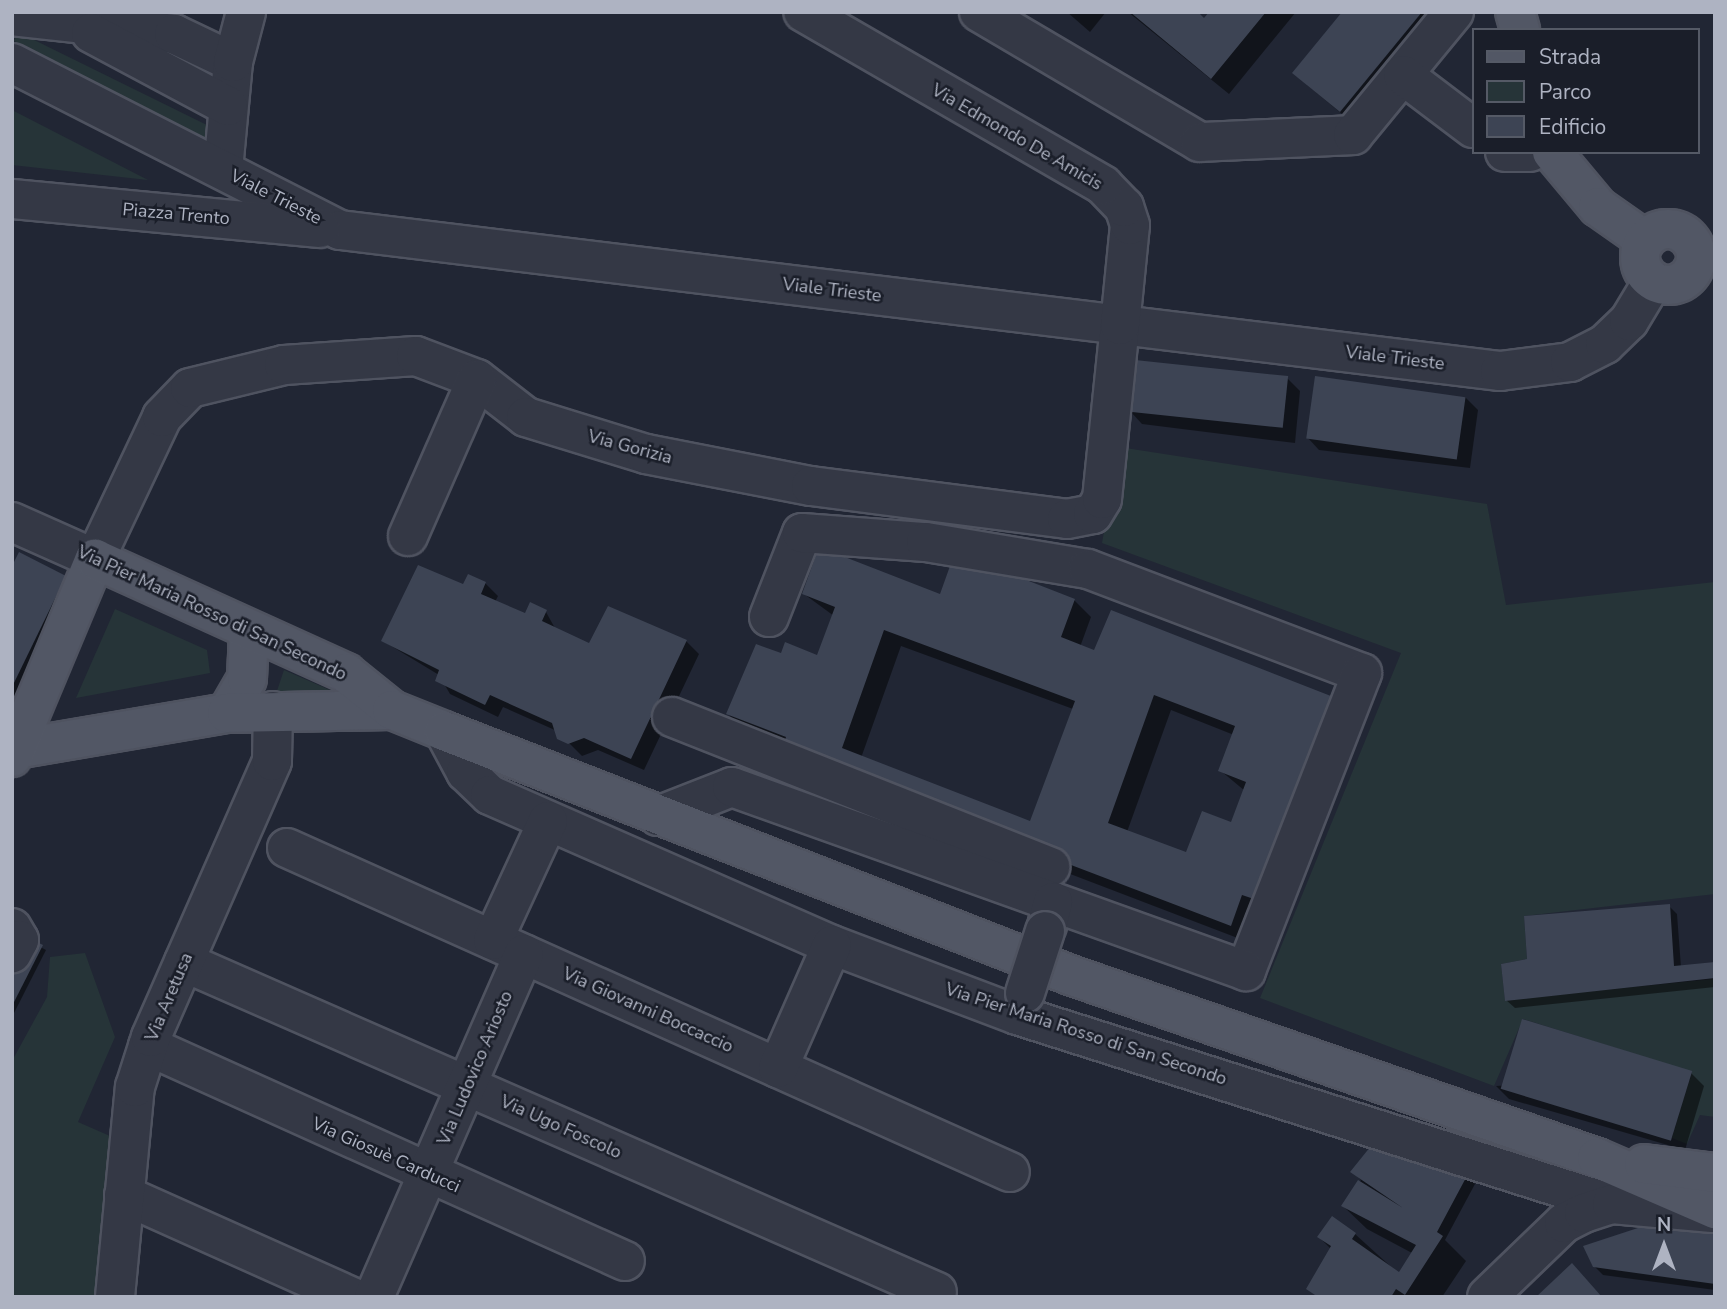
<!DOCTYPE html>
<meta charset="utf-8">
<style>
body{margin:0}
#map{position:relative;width:1727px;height:1309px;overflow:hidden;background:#212634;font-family:"Nunito Sans",sans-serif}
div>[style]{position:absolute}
.green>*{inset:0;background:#263438}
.shadow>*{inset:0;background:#0007}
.building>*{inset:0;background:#3d4454;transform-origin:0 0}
.roads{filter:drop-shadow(2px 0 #4f5360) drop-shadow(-2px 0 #4f5360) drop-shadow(0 2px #4f5360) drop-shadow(0 -2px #4f5360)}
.minor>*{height:38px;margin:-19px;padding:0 19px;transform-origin:19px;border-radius:19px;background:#343845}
.major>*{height:38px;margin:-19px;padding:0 19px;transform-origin:19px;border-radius:19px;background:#525765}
.major>.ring{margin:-19px;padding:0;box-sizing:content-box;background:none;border:38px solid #525765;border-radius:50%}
.bridges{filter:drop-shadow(2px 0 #4f5360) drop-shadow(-2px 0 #4f5360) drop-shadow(0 2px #4f5360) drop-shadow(0 -2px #4f5360)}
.minor-bridge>*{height:38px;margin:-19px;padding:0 19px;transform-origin:19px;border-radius:19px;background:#343845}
span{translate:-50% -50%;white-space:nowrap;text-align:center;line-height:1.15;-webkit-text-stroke:5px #1a1e29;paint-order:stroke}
.street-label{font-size:18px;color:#aeb3c2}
.frame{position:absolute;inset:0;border:14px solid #aeb3c2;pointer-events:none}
.legend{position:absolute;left:1472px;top:28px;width:228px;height:126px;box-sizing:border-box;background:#1a1e29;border:2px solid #555a66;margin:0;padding:9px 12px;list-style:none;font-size:21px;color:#aeb3c2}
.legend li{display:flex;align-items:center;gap:14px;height:35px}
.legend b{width:35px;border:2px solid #555a66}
.north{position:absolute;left:1629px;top:1211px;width:70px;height:70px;-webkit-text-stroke:5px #1a1e29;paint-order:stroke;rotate:0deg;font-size:19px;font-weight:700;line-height:28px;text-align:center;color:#aeb3c2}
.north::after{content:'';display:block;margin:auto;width:24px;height:32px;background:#aeb3c2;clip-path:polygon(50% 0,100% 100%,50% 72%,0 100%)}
</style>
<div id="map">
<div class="green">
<i style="clip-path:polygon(18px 32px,215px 129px,208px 140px,14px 41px)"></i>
<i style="clip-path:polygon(12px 110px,148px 180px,12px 165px)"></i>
<i style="clip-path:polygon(1119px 447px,1487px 504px,1506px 605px,1715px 582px,1715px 894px,1524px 916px,1527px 959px,1501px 964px,1505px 1000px,1714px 979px,1715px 1117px,1700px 1115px,1687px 1144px,1672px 1138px,1692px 1072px,1523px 1019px,1494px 1086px,1260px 998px,1401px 653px,1102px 543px)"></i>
<i style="clip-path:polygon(115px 609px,207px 650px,210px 673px,76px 698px)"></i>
<i style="clip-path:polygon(284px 670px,339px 694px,277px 691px)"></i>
<i style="clip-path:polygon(85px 953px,115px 1037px,78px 1122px,110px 1136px,97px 1297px,12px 1297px,12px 1061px,47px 997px,50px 957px)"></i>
</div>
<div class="shadow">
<i style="clip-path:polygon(1067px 12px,1106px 12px,1090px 32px)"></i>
<i style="clip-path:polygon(1128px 12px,1195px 12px,1205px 20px,1211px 12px,1296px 12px,1229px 94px)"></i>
<i style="clip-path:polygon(1344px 12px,1442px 12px,1353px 123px,1307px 85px)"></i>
<i style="clip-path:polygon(1287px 378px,1300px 391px,1295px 443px,1142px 424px,1130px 411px)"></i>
<i style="clip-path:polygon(1465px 397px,1478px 410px,1470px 468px,1319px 450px,1307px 437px)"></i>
<i style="clip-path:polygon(12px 570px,65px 577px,78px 590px,12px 725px)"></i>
<i style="clip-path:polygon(485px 583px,498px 596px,495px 602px,526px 615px,546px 612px,556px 630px,590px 645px,609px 608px,686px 641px,699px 654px,644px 770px,598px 750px,582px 756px,557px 731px,503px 707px,498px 717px,450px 694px,439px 675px,383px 641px,464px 586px)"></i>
<i style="clip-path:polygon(evenodd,804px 594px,1074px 600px,1091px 617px,1080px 647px,1351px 716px,1248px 942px,799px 770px,745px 731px,728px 714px,782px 655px,818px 657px,834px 616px,804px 594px,901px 646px,1073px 709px,1031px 824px,861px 758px,901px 646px,804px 594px,1171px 710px,1234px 735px,1221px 771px,1245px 791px,1232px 825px,1187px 855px,1127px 832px,1171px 710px)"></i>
<i style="clip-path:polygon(1669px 906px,1677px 914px,1681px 967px,1715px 964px,1715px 987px,1515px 1008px,1506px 1000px,1529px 960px)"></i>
<i style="clip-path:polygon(12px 932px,46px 950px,12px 1017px)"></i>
<i style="clip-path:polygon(1691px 1073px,1704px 1086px,1685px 1150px,1509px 1099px,1496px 1086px)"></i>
<i style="clip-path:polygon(1353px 1172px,1467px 1176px,1475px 1184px,1445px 1240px,1466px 1261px,1442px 1297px,1319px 1297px,1331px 1249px,1319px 1237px,1355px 1234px,1399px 1274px,1412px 1253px,1367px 1229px,1343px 1206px,1361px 1180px)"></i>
<i style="clip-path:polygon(1715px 1235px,1715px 1290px,1603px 1275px,1594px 1266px)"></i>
</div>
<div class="building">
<i style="clip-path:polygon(1130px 12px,1198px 12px,1204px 18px,1209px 12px,1266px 12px,1211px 79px)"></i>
<i style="clip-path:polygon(1342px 12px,1422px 12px,1340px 112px,1292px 73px)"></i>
<i style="left:1135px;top:360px;width:154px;height:52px;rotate:6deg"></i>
<i style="left:1315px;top:376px;width:152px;height:63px;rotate:8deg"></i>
<i style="clip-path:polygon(evenodd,819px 547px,940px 594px,955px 552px,1075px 599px,1061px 637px,1094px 650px,1111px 610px,1336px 698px,1260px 901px,1242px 895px,1231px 926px,780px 754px,786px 737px,726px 714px,756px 644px,781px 653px,785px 642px,817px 655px,835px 607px,802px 594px,819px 547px,884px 630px,1075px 701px,1030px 821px,842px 748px,884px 630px,819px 547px,1154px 695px,1235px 726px,1218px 771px,1246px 782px,1231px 822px,1202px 811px,1186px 852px,1108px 823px,1154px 695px)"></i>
<i style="clip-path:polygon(19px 552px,66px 576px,12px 687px,12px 566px)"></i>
<i style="clip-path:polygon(418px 565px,463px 584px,468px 574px,486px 582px,481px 594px,525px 613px,530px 602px,547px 610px,542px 621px,589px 643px,608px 606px,687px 640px,631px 759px,584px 738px,568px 744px,557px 739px,552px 723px,490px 695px,485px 705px,435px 681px,439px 670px,381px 641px)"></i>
<i style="clip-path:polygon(1670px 904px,1674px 966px,1715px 962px,1715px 978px,1505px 1001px,1501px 964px,1527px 959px,1524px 916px)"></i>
<i style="clip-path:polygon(12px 930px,43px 945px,12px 1006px)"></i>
<i style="left:1522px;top:1019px;width:178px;height:73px;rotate:17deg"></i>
<i style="clip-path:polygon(1375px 1141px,1468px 1174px,1437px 1232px,1443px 1236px,1405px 1295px,1396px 1289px,1391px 1297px,1318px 1297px,1306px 1289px,1331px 1246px,1317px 1237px,1332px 1216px,1356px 1233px,1352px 1239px,1399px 1272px,1416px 1245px,1341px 1206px,1358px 1180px,1403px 1208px,1350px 1172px)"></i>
<i style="clip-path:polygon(1647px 1225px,1715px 1233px,1715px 1284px,1593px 1267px,1583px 1246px)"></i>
<i style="clip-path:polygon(1572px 1263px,1602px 1297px,1536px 1297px)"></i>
</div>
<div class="roads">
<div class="minor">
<i style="left:979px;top:12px;width:256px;rotate:30.5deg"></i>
<i style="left:1200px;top:142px;width:153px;rotate:-2.6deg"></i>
<i style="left:1353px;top:135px;width:159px;rotate:-50.6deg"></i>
<i style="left:12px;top:16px;width:163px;rotate:6.3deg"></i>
<i style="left:174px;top:34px;width:65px;rotate:25.4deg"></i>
<i style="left:233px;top:62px;width:108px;rotate:95.3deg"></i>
<i style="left:91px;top:33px;width:155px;rotate:28.1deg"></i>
<i style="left:233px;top:62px;width:52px;rotate:-75.4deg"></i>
<i style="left:12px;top:63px;width:368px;rotate:27deg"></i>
<i style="left:340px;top:230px;width:1169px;rotate:6.93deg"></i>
<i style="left:1500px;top:371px;width:71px;rotate:-7.3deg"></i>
<i style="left:1570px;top:362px;width:39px;rotate:-27deg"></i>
<i style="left:1605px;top:344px;width:33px;rotate:-44deg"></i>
<i style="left:1629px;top:321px;width:47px;rotate:-59deg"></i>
<i style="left:1403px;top:75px;width:88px;rotate:37.1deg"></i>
<i style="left:1505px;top:152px;width:25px"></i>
<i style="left:12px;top:199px;width:309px;rotate:5.4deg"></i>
<i style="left:12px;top:522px;width:91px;rotate:24deg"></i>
<i style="left:95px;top:559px;width:157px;rotate:-64.7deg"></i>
<i style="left:162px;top:417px;width:40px;rotate:-46deg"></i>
<i style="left:190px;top:388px;width:97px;rotate:-13.7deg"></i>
<i style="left:284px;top:365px;width:132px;rotate:-3.9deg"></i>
<i style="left:416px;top:356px;width:65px;rotate:20.7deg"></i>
<i style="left:477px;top:379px;width:62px;rotate:37.8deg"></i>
<i style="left:526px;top:417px;width:126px;rotate:17.1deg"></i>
<i style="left:646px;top:454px;width:168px;rotate:11deg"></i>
<i style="left:811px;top:486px;width:258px;rotate:7.3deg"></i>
<i style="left:1067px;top:519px;width:26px;rotate:-11deg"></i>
<i style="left:1093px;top:514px;width:17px;rotate:-59deg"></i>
<i style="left:1102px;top:499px;width:175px;rotate:-84.1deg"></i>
<i style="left:1120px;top:325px;width:100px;rotate:-84.3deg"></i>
<i style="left:1130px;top:225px;width:19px;rotate:-108deg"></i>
<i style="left:1124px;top:207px;width:30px;rotate:-134deg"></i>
<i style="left:1103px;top:185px;width:346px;rotate:-150deg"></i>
<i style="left:408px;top:536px;width:171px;rotate:-66.3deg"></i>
<i style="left:769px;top:617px;width:90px;rotate:-68.6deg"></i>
<i style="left:802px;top:533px;width:124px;rotate:4.2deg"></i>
<i style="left:926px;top:542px;width:164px;rotate:9.5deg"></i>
<i style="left:1088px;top:569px;width:293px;rotate:20.8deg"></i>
<i style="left:1362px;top:673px;width:320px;rotate:111.3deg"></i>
<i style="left:1246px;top:971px;width:205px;rotate:-160.3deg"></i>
<i style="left:672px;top:717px;width:407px;rotate:21.6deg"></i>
<i style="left:444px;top:731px;width:47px;rotate:61.8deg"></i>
<i style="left:466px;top:772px;width:33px;rotate:44deg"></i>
<i style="left:490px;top:795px;width:373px;rotate:23.7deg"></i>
<i style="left:832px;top:945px;width:198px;rotate:20.7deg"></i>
<i style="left:1017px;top:1015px;width:624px;rotate:17.62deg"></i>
<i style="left:658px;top:816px;width:79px;rotate:-21.4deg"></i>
<i style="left:732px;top:787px;width:341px;rotate:19.7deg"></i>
<i style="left:1053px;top:902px;width:25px;rotate:104deg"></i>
<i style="left:287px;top:848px;width:792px;rotate:24.14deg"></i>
<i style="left:12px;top:928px;width:14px;rotate:60deg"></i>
<i style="left:19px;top:940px;width:15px;rotate:118deg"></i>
<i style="left:493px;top:940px;width:131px;rotate:-65.2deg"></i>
<i style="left:184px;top:962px;width:822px;rotate:23.67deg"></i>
<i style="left:148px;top:1046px;width:523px;rotate:24.26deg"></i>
<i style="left:778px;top:1068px;width:134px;rotate:-66.3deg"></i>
<i style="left:124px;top:1195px;width:250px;rotate:24.1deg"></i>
<i style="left:115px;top:1297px;width:211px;rotate:-84.6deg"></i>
<i style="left:135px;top:1087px;width:52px;rotate:-72.3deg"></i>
<i style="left:151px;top:1037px;width:301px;rotate:-66.3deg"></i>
<i style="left:272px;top:761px;width:50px;rotate:-88.9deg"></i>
<i style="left:374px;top:1297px;width:374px;rotate:-66.4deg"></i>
<i style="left:1487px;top:1297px;width:107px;rotate:-43.9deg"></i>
<i style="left:1564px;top:1223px;width:22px;rotate:-27deg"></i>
<i style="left:1584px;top:1213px;width:29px;rotate:-18deg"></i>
<i style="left:1612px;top:1204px;width:101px;rotate:5.1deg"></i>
</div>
<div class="major">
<i style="left:1515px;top:12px;width:19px;rotate:74deg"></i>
<i style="left:1552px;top:152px;width:72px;rotate:50.1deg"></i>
<i style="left:1598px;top:207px;width:57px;rotate:35.1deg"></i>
<i class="ring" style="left:1640px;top:229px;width:18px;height:18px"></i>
<i style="left:227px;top:713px;width:39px;rotate:-60deg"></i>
<i style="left:247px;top:679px;width:49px;rotate:-87.7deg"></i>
<i style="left:16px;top:749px;width:214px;rotate:-9.7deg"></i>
<i style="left:227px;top:713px;width:165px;rotate:-1deg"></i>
<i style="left:12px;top:757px;width:215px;rotate:-67.3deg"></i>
<i style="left:95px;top:559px;width:276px;rotate:24.4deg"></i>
<i style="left:346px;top:673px;width:59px;rotate:38.8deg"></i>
<i style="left:392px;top:710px;width:56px;rotate:22deg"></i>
<i style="left:444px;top:731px;width:672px;rotate:21.29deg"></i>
<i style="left:1070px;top:975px;width:558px;rotate:19.15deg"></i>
<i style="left:1597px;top:1158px;width:129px;rotate:23.4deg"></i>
<i style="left:1644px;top:1164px;width:72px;rotate:7.2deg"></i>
</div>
</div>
<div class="bridges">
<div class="minor-bridge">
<i style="left:1025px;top:993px;width:65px;rotate:-72.1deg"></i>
</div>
</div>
<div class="street-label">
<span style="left:1017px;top:137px;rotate:30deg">Via Edmondo De Amicis</span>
<span style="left:276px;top:197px;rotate:27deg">Viale Trieste</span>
<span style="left:176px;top:214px;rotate:5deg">Piazza Trento</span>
<span style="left:832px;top:290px;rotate:7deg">Viale Trieste</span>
<span style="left:1395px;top:358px;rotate:7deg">Viale Trieste</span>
<span style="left:630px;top:447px;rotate:15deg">Via Gorizia</span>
<span style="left:212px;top:613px;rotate:25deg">Via Pier Maria Rosso di San Secondo</span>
<span style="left:169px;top:997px;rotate:-67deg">Via Aretusa</span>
<span style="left:648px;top:1010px;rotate:24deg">Via Giovanni Boccaccio</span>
<span style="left:1086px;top:1034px;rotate:18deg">Via Pier Maria Rosso di San Secondo</span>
<span style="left:475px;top:1068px;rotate:-67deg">Via Ludovico Ariosto</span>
<span style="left:561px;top:1127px;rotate:24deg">Via Ugo Foscolo</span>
<span style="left:386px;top:1155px;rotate:24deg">Via Giosuè Carducci</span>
</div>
<div class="frame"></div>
<ul class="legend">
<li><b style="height:9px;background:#525765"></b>Strada</li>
<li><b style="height:19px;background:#263438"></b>Parco</li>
<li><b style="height:19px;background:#3d4454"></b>Edificio</li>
</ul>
<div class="north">N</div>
</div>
